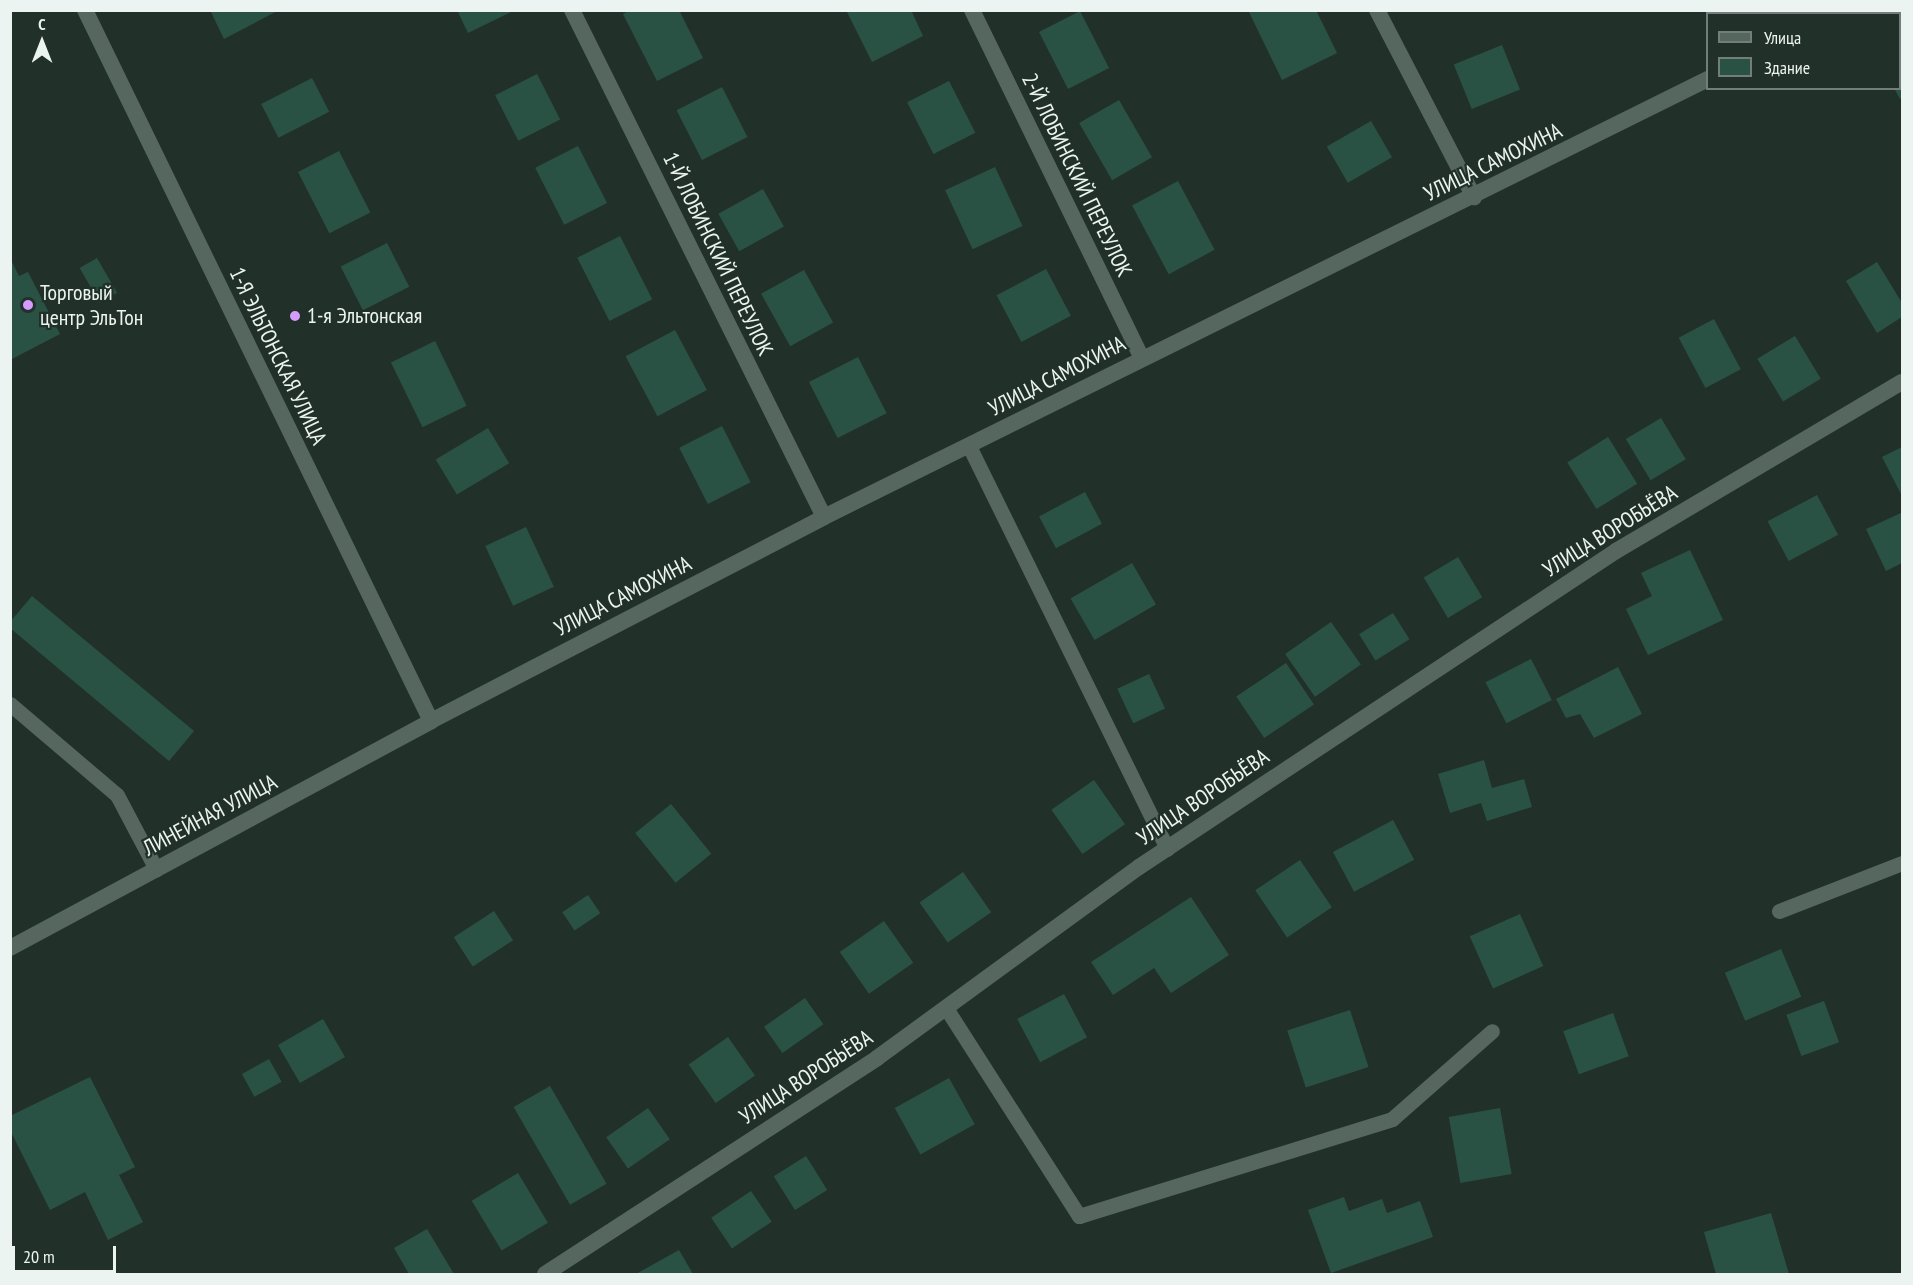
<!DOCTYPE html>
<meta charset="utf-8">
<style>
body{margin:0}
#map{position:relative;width:1913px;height:1285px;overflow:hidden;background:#22302a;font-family:"PT Sans Narrow",sans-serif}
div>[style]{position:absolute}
.building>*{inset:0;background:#2a5244;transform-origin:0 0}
.service>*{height:15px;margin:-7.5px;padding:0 7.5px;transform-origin:7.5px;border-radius:7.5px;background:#566760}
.minor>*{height:16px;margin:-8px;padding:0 8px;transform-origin:8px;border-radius:8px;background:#566760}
.tertiary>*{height:16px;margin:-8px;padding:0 8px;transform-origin:8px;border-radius:8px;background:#566760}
.dots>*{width:16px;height:16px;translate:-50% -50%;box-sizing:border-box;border:3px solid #22302a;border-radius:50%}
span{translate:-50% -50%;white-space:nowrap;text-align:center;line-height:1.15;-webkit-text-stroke:4.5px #22302a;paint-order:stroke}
.street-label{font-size:22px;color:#ebf4f0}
.poi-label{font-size:22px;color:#ebf4f0}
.left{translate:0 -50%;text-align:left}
.frame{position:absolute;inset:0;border:12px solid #ebf4f0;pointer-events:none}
.legend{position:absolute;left:1706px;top:12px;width:195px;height:78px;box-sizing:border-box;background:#22302a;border:2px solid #727e79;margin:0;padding:8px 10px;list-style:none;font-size:18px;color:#ebf4f0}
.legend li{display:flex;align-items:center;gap:12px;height:30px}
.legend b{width:30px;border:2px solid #727e79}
.north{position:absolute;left:12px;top:12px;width:60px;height:60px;-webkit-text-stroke:4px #22302a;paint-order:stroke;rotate:0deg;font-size:16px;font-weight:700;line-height:24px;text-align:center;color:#ebf4f0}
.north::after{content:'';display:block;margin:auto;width:21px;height:27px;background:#ebf4f0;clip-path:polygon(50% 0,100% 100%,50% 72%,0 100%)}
.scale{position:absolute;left:12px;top:1246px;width:104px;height:27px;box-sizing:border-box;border:3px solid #ebf4f0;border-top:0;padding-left:8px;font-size:18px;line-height:21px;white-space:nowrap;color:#ebf4f0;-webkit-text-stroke:4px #22302a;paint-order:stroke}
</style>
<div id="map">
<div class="building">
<i style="clip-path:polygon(210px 10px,279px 10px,224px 39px)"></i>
<i style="clip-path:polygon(457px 10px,515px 10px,468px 33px)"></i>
<i style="clip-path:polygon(630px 10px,679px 10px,703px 58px,657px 81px,623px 14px)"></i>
<i style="clip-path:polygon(846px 10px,911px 10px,923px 36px,872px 62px)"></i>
<i style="clip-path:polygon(1248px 10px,1316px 10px,1337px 53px,1282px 80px)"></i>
<i style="left:1080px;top:11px;width:64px;height:46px;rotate:63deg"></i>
<i style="left:1502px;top:45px;width:48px;height:52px;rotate:68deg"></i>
<i style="clip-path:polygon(1902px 62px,1902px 98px,1900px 99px,1894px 88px,1900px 88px)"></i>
<i style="left:537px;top:74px;width:51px;height:47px;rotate:63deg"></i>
<i style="left:312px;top:78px;width:38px;height:57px;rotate:63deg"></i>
<i style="left:949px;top:81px;width:58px;height:47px;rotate:63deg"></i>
<i style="left:722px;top:87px;width:56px;height:51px;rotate:63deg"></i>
<i style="left:1119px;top:100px;width:66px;height:46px;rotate:60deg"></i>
<i style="left:1371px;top:121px;width:42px;height:51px;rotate:60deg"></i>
<i style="left:578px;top:146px;width:64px;height:48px;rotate:63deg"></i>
<i style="left:339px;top:151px;width:69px;height:46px;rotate:63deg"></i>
<i style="left:995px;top:167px;width:65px;height:55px;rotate:65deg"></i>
<i style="left:1178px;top:181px;width:78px;height:52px;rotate:62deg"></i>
<i style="left:763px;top:189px;width:43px;height:51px;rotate:61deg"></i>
<i style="left:620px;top:236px;width:71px;height:48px;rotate:63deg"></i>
<i style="left:387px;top:243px;width:49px;height:52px;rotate:63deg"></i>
<i style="clip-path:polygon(10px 258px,19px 276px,28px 272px,60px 334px,10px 360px)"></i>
<i style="left:97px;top:258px;width:40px;height:20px;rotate:60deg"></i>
<i style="clip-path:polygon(1877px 262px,1902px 303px,1902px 317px,1877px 333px,1846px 281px)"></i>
<i style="left:1046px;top:269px;width:53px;height:56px;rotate:62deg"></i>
<i style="left:804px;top:270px;width:60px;height:49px;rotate:61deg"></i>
<i style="left:1714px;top:319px;width:57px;height:40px;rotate:62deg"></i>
<i style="left:675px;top:330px;width:68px;height:56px;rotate:62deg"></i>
<i style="left:1795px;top:336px;width:50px;height:44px;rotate:59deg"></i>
<i style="left:435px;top:341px;width:72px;height:49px;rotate:64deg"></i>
<i style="left:858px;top:357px;width:63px;height:55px;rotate:63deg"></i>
<i style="left:1661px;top:418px;width:48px;height:41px;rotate:59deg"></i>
<i style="left:722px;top:426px;width:63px;height:48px;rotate:63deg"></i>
<i style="left:488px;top:428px;width:41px;height:61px;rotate:59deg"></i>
<i style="left:1608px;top:437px;width:55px;height:48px;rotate:58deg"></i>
<i style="clip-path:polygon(1902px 447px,1902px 493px,1901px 494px,1882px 457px)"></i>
<i style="left:1085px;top:492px;width:36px;height:52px;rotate:62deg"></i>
<i style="left:1817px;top:495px;width:45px;height:56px;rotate:62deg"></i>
<i style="clip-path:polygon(1901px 513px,1902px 563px,1886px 571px,1866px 529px)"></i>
<i style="left:526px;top:527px;width:66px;height:45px;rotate:65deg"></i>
<i style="clip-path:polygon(1690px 550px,1723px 620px,1648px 655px,1626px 609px,1652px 596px,1641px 573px)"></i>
<i style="left:1458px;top:557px;width:47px;height:40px;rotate:59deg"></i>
<i style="left:1132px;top:563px;width:48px;height:71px;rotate:60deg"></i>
<i style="clip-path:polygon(32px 596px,194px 731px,169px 761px,10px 628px,10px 622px)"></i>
<i style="left:1393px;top:613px;width:31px;height:40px;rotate:58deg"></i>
<i style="left:1331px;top:622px;width:52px;height:56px;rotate:55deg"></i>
<i style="left:1531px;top:659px;width:46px;height:51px;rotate:63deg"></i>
<i style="left:1286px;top:663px;width:50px;height:60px;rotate:56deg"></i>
<i style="clip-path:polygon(1618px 667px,1642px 714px,1594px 738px,1580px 714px,1566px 718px,1556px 699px)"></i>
<i style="left:1149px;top:674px;width:38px;height:35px;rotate:65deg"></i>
<i style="clip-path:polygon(1484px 760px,1492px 788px,1524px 779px,1532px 807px,1487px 821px,1481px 803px,1450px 813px,1438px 774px)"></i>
<i style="left:1094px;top:780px;width:54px;height:52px;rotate:55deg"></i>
<i style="left:671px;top:804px;width:64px;height:46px;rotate:51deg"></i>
<i style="left:1393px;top:820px;width:45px;height:68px;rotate:62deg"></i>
<i style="left:1300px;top:860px;width:57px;height:54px;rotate:56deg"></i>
<i style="left:963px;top:872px;width:49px;height:53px;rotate:55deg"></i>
<i style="left:588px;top:895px;width:22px;height:31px;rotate:56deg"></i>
<i style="clip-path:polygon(1191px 897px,1229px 955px,1171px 993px,1154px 968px,1113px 995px,1091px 962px)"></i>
<i style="left:494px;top:911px;width:35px;height:48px;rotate:57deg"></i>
<i style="left:1520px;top:914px;width:57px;height:55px;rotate:66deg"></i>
<i style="left:884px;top:921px;width:51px;height:54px;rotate:55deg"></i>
<i style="left:1781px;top:949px;width:52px;height:61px;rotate:67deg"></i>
<i style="left:1064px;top:994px;width:49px;height:53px;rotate:62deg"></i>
<i style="left:805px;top:998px;width:32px;height:50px;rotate:55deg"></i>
<i style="left:1824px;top:1001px;width:44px;height:40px;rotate:70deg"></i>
<i style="left:1350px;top:1010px;width:60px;height:66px;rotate:72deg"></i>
<i style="left:1613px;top:1013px;width:46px;height:53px;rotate:70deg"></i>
<i style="left:323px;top:1019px;width:44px;height:52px;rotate:60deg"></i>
<i style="left:728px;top:1037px;width:47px;height:48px;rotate:55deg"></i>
<i style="left:269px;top:1059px;width:26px;height:31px;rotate:61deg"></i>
<i style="clip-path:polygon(90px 1077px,135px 1167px,119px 1175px,143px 1222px,108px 1240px,85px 1192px,50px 1210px,10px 1130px,10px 1116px)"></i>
<i style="left:949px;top:1078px;width:53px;height:62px;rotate:61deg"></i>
<i style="left:550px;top:1086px;width:113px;height:42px;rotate:60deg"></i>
<i style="left:648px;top:1108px;width:38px;height:51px;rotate:55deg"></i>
<i style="left:1500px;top:1108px;width:67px;height:52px;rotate:80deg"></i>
<i style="left:806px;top:1156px;width:40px;height:38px;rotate:58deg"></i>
<i style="left:518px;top:1173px;width:58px;height:54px;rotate:59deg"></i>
<i style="left:751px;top:1191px;width:37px;height:48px;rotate:56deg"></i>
<i style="clip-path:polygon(1344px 1197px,1349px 1211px,1382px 1199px,1387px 1213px,1420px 1201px,1433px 1237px,1331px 1273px,1308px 1210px)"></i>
<i style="clip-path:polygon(1771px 1213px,1789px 1274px,1716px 1274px,1704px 1232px)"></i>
<i style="clip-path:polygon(427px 1229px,454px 1274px,409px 1274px,394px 1248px)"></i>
<i style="clip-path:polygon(679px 1250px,693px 1274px,636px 1274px)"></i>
</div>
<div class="service">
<i style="left:969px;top:446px;width:449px;rotate:63.8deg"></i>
<i style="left:10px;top:704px;width:140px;rotate:40.4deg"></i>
<i style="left:117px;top:795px;width:84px;rotate:62.2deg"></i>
<i style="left:1779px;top:911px;width:132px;rotate:-21.3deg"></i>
<i style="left:946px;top:1008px;width:247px;rotate:57.4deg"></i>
<i style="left:1079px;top:1216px;width:328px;rotate:-17.2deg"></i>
<i style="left:1392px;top:1119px;width:133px;rotate:-41.3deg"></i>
</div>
<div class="minor">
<i style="left:572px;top:10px;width:566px;rotate:63.57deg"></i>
<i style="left:972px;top:10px;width:387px;rotate:64deg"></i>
<i style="left:1377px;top:10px;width:211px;rotate:62.6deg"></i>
<i style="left:1783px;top:10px;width:4px;rotate:76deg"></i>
<i style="left:545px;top:1274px;width:396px;rotate:-33deg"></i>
<i style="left:877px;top:1058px;width:324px;rotate:-36.1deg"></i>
<i style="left:1139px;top:867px;width:572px;rotate:-33.52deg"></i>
<i style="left:1616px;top:551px;width:332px;rotate:-30.6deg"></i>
</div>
<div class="tertiary">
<i style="left:85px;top:10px;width:791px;rotate:64.05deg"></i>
<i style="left:1838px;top:14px;width:7px;rotate:-34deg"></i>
<i style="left:10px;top:948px;width:478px;rotate:-28.3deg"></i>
<i style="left:431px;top:721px;width:443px;rotate:-27.4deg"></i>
<i style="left:824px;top:517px;width:987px;rotate:-26.36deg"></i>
</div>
<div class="dots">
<i style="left:28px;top:305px;background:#d49cfc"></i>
<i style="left:295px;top:316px;background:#d49cfc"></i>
</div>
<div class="street-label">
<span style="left:1493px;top:162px;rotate:-26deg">УЛИЦА САМОХИНА</span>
<span style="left:1077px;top:175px;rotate:64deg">2-Й ЛОБИНСКИЙ ПЕРЕУЛОК</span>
<span style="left:718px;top:254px;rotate:64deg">1-Й ЛОБИНСКИЙ ПЕРЕУЛОК</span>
<span style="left:278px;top:356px;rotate:64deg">1-Я ЭЛЬТОНСКАЯ УЛИЦА</span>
<span style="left:1057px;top:376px;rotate:-27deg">УЛИЦА САМОХИНА</span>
<span style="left:1610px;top:531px;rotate:-32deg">УЛИЦА ВОРОБЬЁВА</span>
<span style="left:623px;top:596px;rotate:-27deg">УЛИЦА САМОХИНА</span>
<span style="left:1203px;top:797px;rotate:-34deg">УЛИЦА ВОРОБЬЁВА</span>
<span style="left:210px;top:815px;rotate:-28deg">ЛИНЕЙНАЯ УЛИЦА</span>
<span style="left:806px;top:1077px;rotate:-33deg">УЛИЦА ВОРОБЬЁВА</span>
</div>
<div class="poi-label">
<span class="left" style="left:40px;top:305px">Торговый<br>центр ЭльТон</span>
<span class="left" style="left:307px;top:316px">1-я Эльтонская</span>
</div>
<div class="frame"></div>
<ul class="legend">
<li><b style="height:8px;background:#566760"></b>Улица</li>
<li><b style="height:16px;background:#2a5244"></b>Здание</li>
</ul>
<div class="north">С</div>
<div class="scale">20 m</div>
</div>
